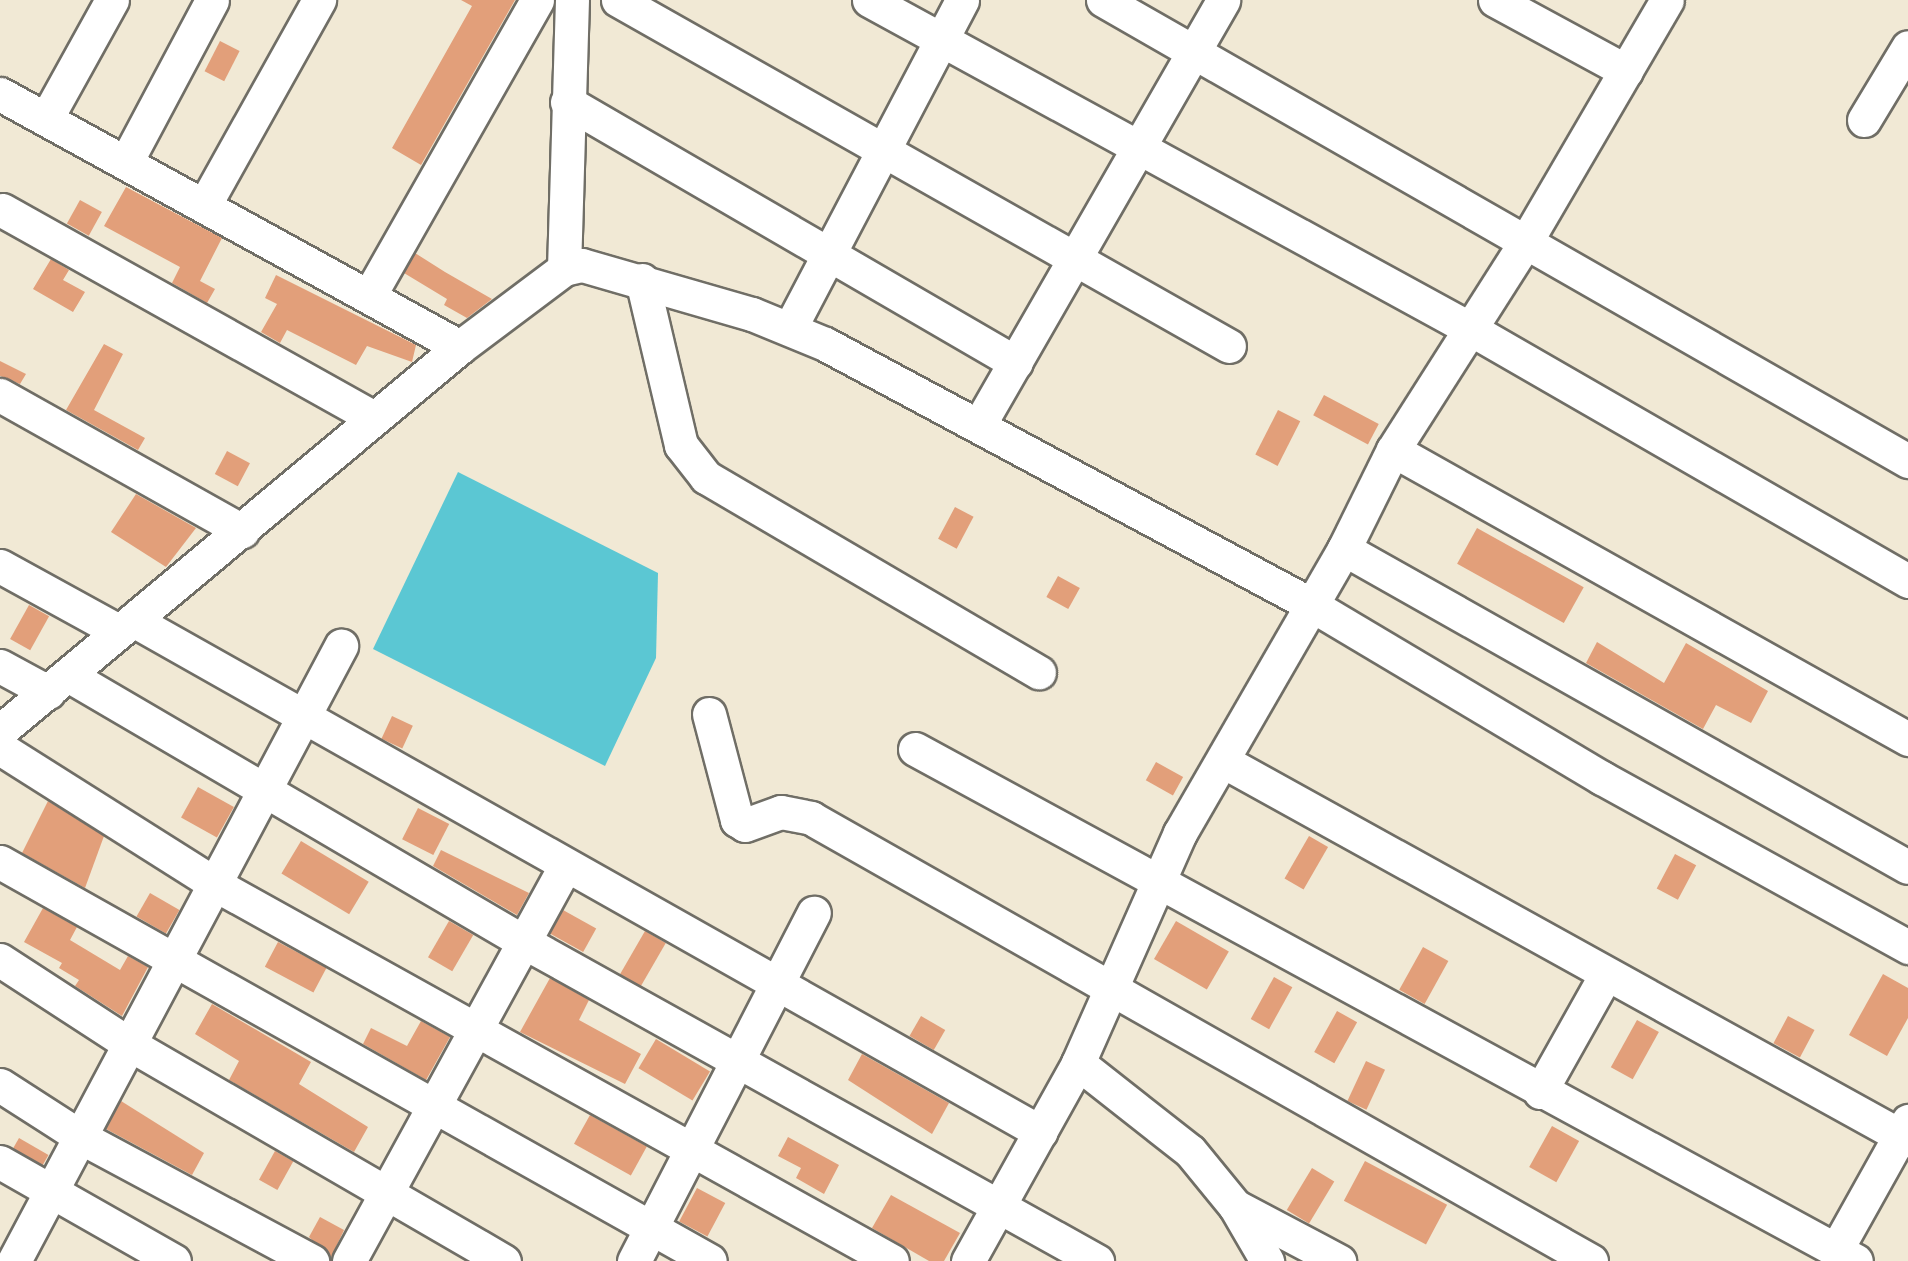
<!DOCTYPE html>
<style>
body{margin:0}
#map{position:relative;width:1908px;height:1261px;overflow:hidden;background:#f1e9d5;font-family:Caveat,sans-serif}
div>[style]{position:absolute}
.water>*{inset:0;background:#5bc7d3}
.building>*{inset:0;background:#e29f7a;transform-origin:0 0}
.roads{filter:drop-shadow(2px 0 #706e66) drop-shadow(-2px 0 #706e66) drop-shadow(0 2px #706e66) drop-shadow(0 -2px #706e66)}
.minor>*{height:33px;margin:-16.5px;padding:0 16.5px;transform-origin:16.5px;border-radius:16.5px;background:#fff}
span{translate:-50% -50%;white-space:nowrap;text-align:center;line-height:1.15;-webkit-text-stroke:5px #f6f6f2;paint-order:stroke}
</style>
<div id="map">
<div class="water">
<i style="clip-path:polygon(458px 472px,658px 573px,656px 658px,605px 766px,373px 649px)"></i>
</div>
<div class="building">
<i style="clip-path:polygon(461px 0,515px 0,421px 165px,392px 148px,472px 6px)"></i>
<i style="left:220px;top:41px;width:22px;height:34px;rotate:27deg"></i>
<i style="clip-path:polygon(126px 187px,222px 238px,200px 281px,215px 289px,207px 303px,172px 283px,180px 267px,104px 226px)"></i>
<i style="left:80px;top:200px;width:25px;height:27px;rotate:29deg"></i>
<i style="clip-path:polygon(415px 253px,445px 272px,492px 299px,467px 318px,444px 305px,447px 299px,404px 273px)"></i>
<i style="clip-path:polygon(51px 259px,69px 270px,63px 280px,85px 292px,73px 312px,33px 289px)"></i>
<i style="clip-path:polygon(276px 275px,416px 345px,412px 362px,367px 346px,356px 365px,287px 330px,280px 343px,261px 332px,277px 304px,265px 298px)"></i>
<i style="clip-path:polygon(104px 344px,123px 354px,94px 410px,145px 438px,138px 450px,66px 410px)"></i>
<i style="clip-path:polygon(0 361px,26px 374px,20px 384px,0 376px)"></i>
<i style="left:1324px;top:395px;width:62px;height:23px;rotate:28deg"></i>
<i style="left:1278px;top:410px;width:25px;height:50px;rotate:27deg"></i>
<i style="left:227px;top:451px;width:26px;height:26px;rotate:28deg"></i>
<i style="clip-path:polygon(136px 494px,196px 528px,166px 567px,111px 532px)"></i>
<i style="left:955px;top:507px;width:21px;height:36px;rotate:28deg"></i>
<i style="left:1477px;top:528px;width:122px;height:41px;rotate:29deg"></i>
<i style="left:1058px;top:576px;width:25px;height:24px;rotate:29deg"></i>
<i style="left:29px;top:605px;width:23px;height:39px;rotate:29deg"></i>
<i style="clip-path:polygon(1597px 642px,1664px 683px,1686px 643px,1768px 691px,1751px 723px,1716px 705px,1703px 729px,1586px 663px)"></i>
<i style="left:392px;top:716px;width:23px;height:25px;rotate:25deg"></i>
<i style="left:1156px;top:762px;width:31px;height:21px;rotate:29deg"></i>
<i style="left:198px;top:787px;width:41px;height:35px;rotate:29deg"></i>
<i style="clip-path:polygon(48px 801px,104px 836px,85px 888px,22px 853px)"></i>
<i style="left:418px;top:808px;width:35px;height:35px;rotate:27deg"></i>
<i style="left:1309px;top:836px;width:22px;height:49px;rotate:30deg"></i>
<i style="left:301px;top:841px;width:79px;height:38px;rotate:31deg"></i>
<i style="clip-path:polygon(441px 850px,529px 893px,517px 915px,433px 866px)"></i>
<i style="left:1675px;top:854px;width:24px;height:39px;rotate:28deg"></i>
<i style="left:150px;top:893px;width:34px;height:27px;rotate:30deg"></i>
<i style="clip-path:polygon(43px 908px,77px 927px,70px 940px,120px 970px,128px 956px,148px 967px,122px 1016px,75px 986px,79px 980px,59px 968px,62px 963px,24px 942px)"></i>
<i style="left:563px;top:910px;width:38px;height:27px;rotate:29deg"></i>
<i style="left:449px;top:921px;width:28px;height:42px;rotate:30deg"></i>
<i style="left:1176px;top:921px;width:61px;height:44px;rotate:30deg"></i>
<i style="left:645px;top:931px;width:24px;height:50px;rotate:30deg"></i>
<i style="left:278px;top:942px;width:55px;height:28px;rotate:28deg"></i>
<i style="left:1423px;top:947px;width:29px;height:49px;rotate:29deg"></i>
<i style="clip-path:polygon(1883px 974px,1908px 988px,1908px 1018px,1887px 1056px,1849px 1035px)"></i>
<i style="left:1274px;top:977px;width:21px;height:48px;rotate:29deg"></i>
<i style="clip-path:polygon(550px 978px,589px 1000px,579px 1020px,641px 1054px,625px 1084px,520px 1032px)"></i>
<i style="clip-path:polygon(212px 1004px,311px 1062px,299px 1084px,368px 1127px,354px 1152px,229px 1080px,239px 1061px,195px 1034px)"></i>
<i style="left:1337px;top:1011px;width:23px;height:47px;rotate:29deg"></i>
<i style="left:921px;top:1016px;width:28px;height:23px;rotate:30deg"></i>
<i style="left:1788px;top:1016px;width:30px;height:31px;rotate:28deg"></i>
<i style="left:1637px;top:1020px;width:25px;height:54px;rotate:29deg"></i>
<i style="clip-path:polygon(421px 1021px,450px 1037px,426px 1080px,363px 1044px,371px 1028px,407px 1046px)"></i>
<i style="left:656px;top:1039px;width:63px;height:34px;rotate:31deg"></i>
<i style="clip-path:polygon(862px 1054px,949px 1103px,932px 1134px,848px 1080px)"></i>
<i style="left:1366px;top:1061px;width:21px;height:44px;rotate:25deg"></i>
<i style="clip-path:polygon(121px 1101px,204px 1153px,192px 1175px,106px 1129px)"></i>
<i style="left:590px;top:1115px;width:65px;height:33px;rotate:29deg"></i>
<i style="left:1552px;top:1126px;width:31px;height:47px;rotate:29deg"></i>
<i style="clip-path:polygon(788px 1137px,839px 1165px,824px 1194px,796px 1178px,801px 1168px,778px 1156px)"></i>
<i style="left:19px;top:1138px;width:34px;height:12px;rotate:30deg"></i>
<i style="left:275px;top:1151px;width:21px;height:33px;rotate:29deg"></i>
<i style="left:1365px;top:1161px;width:93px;height:45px;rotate:28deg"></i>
<i style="left:1312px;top:1168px;width:26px;height:49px;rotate:31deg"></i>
<i style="left:697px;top:1188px;width:32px;height:38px;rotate:28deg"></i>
<i style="clip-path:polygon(891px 1195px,960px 1233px,944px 1261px,929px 1261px,872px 1228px)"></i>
<i style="clip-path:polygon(320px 1217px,344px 1230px,331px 1258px,309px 1237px)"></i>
</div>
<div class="roads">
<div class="minor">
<i style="left:618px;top:0;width:702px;rotate:29.52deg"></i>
<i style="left:869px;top:0;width:682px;rotate:28.67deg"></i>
<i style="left:1467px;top:327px;width:509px;rotate:29.94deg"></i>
<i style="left:1103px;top:0;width:928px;rotate:29.8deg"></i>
<i style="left:1495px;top:0;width:149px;rotate:28.5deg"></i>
<i style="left:0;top:94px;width:525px;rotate:28.81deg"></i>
<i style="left:567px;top:102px;width:519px;rotate:30.17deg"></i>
<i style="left:46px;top:119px;width:136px;rotate:-61deg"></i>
<i style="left:1864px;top:120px;width:85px;rotate:-58.9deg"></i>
<i style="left:126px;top:162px;width:183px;rotate:-62deg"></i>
<i style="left:205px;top:204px;width:234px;rotate:-60.8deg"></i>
<i style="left:2px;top:210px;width:425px;rotate:29.2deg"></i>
<i style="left:564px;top:269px;width:269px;rotate:-88.3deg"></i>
<i style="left:642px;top:280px;width:170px;rotate:76.7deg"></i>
<i style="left:681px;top:445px;width:41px;rotate:52deg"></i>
<i style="left:706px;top:477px;width:386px;rotate:30.4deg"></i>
<i style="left:369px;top:296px;width:340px;rotate:-60.4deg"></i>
<i style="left:790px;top:328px;width:370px;rotate:-62.3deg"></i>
<i style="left:0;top:395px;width:278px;rotate:29.3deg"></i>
<i style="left:979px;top:425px;width:490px;rotate:-60.1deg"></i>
<i style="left:1393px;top:450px;width:591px;rotate:29.3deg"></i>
<i style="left:1344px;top:549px;width:647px;rotate:29.42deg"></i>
<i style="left:0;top:566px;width:135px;rotate:28.8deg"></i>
<i style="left:133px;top:620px;width:1042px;rotate:29.44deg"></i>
<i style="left:0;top:666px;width:55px;rotate:28.4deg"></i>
<i style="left:68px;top:675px;width:528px;rotate:30.35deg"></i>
<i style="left:524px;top:942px;width:656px;rotate:29.11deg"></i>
<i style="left:709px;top:714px;width:110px;rotate:75.2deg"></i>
<i style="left:737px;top:820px;width:9px;rotate:32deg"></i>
<i style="left:745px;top:825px;width:38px;rotate:-20deg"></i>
<i style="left:781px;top:812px;width:31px;rotate:11deg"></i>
<i style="left:811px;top:818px;width:897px;rotate:29.59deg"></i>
<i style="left:0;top:731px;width:599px;rotate:-39.85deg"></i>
<i style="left:460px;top:347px;width:130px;rotate:-36.9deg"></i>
<i style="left:564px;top:269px;width:18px;rotate:-13deg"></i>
<i style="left:582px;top:265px;width:177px;rotate:16.1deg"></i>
<i style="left:752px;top:314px;width:79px;rotate:22.3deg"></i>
<i style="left:825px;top:344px;width:550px;rotate:28.19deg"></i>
<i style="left:1310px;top:604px;width:340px;rotate:30.8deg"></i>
<i style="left:1602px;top:778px;width:350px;rotate:28.9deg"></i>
<i style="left:0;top:748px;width:258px;rotate:32.3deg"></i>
<i style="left:218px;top:886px;width:771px;rotate:29.09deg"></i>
<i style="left:915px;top:749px;width:1071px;rotate:28.55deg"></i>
<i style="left:1223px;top:761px;width:783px;rotate:28.96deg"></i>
<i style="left:0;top:862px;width:814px;rotate:29.33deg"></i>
<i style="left:0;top:960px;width:156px;rotate:33deg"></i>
<i style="left:131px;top:1045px;width:431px;rotate:30.1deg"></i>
<i style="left:1078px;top:1063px;width:142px;rotate:38.2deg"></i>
<i style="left:1190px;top:1151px;width:71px;rotate:50.7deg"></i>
<i style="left:1235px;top:1206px;width:64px;rotate:59.8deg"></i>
<i style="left:0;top:1085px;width:100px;rotate:32.7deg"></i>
<i style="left:84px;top:1139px;width:259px;rotate:28.2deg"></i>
<i style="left:1540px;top:1092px;width:133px;rotate:-60.7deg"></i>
<i style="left:0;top:1162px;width:200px;rotate:29.6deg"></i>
<i style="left:1235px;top:1206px;width:118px;rotate:27.9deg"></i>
<i style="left:1836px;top:1250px;width:148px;rotate:-60.8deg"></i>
<i style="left:14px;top:1261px;width:697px;rotate:-62deg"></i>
<i style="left:349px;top:1261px;width:449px;rotate:-61.3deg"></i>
<i style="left:634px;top:1261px;width:392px;rotate:-62.7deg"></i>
<i style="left:968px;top:1261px;width:227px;rotate:-60.9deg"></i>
<i style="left:1078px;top:1063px;width:252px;rotate:-66.1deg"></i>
<i style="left:1180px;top:833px;width:328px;rotate:-60deg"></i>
<i style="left:1344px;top:549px;width:110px;rotate:-63.7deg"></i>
<i style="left:1393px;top:450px;width:246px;rotate:-57.5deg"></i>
<i style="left:1525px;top:243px;width:281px;rotate:-59.7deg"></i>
</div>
</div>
</div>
